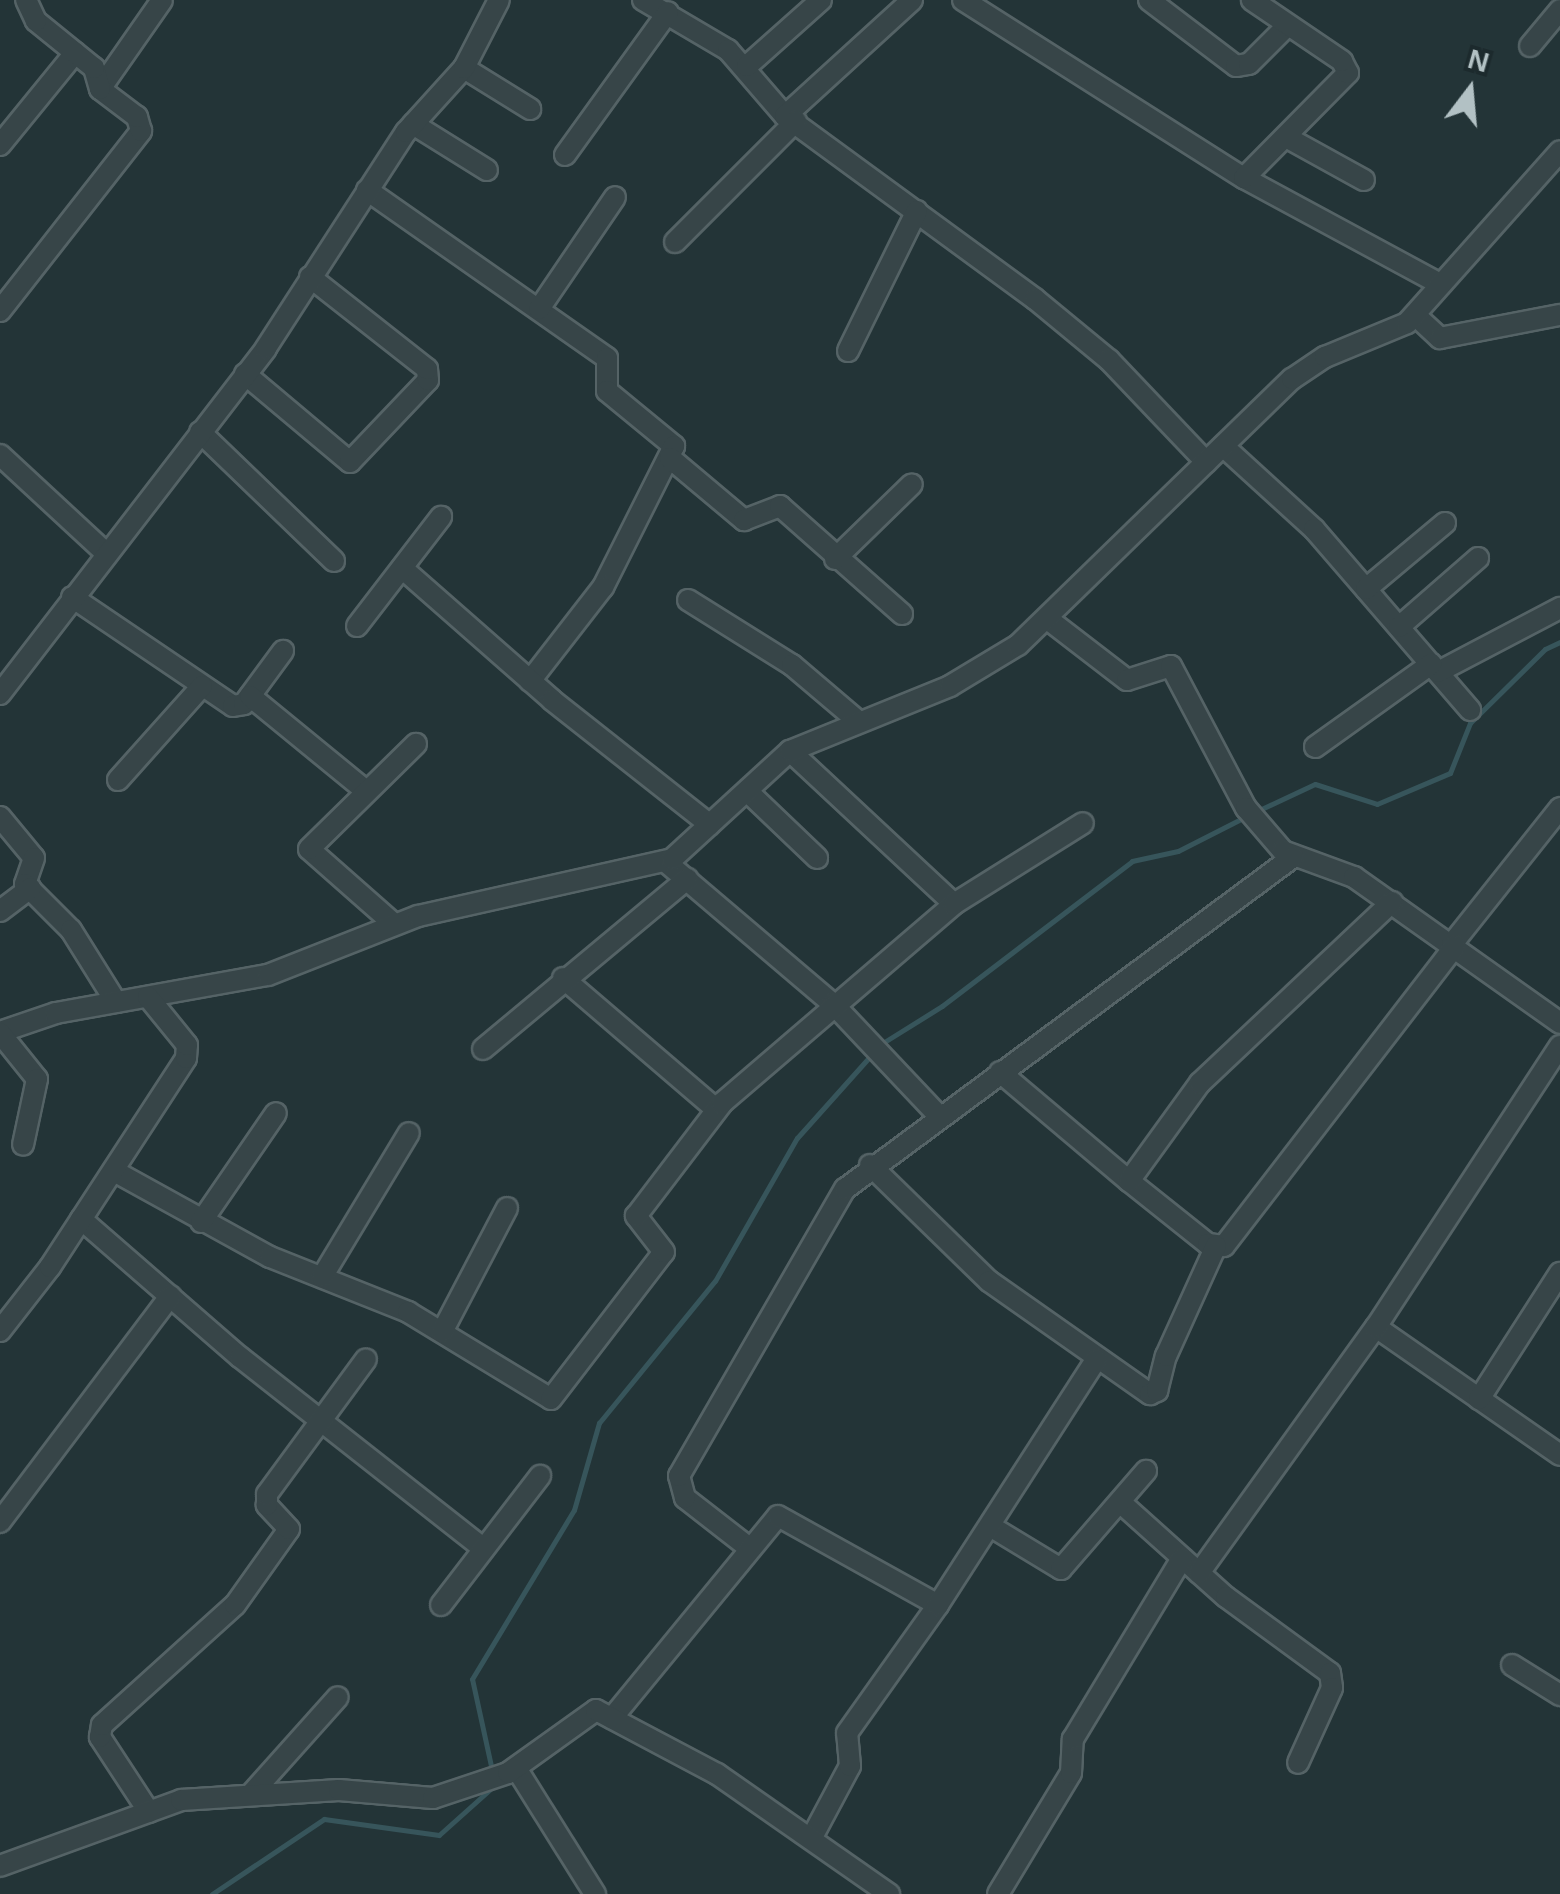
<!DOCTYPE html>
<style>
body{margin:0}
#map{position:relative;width:1560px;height:1894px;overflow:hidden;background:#233437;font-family:Arial,sans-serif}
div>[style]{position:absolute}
.stream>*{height:5px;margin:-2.5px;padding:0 2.5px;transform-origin:2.5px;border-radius:2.5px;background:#37555b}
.roads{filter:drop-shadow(2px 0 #556366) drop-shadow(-2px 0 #556366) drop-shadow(0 2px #556366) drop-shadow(0 -2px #556366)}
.street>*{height:20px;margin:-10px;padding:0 10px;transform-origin:10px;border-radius:10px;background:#374548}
span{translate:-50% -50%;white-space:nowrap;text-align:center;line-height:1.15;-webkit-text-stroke:10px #1c2a2d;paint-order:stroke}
.north{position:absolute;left:1420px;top:40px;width:100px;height:100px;-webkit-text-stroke:8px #1c2a2d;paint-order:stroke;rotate:16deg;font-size:28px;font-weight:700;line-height:40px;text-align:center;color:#b2c1c4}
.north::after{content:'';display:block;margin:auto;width:35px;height:45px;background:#b2c1c4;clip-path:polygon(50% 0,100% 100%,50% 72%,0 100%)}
</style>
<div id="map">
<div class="stream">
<i style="left:1255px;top:812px;width:66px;rotate:-25deg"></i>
<i style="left:1315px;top:784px;width:65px;rotate:17.9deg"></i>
<i style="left:1377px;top:804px;width:79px;rotate:-23deg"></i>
<i style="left:1450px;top:773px;width:54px;rotate:-68.2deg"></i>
<i style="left:1470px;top:723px;width:105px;rotate:-44.6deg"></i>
<i style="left:1545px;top:649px;width:17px;rotate:-25deg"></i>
<i style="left:881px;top:1044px;width:72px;rotate:-31.9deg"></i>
<i style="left:942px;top:1006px;width:239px;rotate:-37.3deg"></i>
<i style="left:1132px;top:861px;width:47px;rotate:-12.3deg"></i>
<i style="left:1178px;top:851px;width:75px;rotate:-26.9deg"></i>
<i style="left:493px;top:1775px;width:98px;rotate:-102.3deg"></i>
<i style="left:472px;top:1679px;width:197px;rotate:-58.9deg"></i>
<i style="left:574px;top:1510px;width:91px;rotate:-74deg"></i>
<i style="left:599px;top:1423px;width:183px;rotate:-50.8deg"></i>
<i style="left:715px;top:1281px;width:165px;rotate:-60.2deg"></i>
<i style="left:797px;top:1138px;width:115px;rotate:-48.2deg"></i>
<i style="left:212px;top:1894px;width:135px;rotate:-33.8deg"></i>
<i style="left:324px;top:1819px;width:116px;rotate:7.9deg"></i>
<i style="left:439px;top:1835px;width:75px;rotate:-41.8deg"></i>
</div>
<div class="roads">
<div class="street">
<i style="left:643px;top:0;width:99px;rotate:30.5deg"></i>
<i style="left:728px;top:50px;width:87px;rotate:49.2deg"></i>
<i style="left:785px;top:116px;width:310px;rotate:36.2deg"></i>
<i style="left:1035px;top:299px;width:96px;rotate:39.5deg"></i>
<i style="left:1109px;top:360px;width:141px;rotate:46.4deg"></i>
<i style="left:963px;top:0;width:333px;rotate:32.4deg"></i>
<i style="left:1244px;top:178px;width:223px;rotate:28.4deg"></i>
<i style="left:1149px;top:0;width:109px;rotate:37.2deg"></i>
<i style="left:1236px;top:66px;width:13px;rotate:-9deg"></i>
<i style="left:1249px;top:64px;width:52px;rotate:-45deg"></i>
<i style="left:1530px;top:46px;width:47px;rotate:-50.2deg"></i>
<i style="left:747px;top:66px;width:99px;rotate:-41.7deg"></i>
<i style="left:464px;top:68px;width:78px;rotate:31.8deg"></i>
<i style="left:100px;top:89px;width:108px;rotate:-55.1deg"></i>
<i style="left:785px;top:116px;width:172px;rotate:-42.4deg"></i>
<i style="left:413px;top:124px;width:87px;rotate:31.9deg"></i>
<i style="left:1286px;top:137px;width:89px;rotate:28.9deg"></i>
<i style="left:0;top:145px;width:119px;rotate:-50.8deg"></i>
<i style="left:565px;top:155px;width:176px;rotate:-54.2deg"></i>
<i style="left:1244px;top:178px;width:148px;rotate:-45.3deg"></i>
<i style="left:1348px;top:73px;width:13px;rotate:-117deg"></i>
<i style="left:1342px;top:61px;width:109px;rotate:-145.9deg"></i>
<i style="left:367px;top:190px;width:293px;rotate:35deg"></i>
<i style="left:607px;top:358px;width:33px;rotate:90deg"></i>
<i style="left:607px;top:391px;width:87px;rotate:39.4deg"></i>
<i style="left:674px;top:446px;width:158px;rotate:116.7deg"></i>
<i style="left:603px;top:587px;width:119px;rotate:127.8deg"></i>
<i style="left:675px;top:242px;width:171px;rotate:-45deg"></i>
<i style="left:539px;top:309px;width:135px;rotate:-55.8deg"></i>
<i style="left:0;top:311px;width:229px;rotate:-51.9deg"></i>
<i style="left:141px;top:131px;width:15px;rotate:-106deg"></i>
<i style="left:137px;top:117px;width:46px;rotate:-142.9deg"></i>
<i style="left:100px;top:89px;width:22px;rotate:-106deg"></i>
<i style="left:94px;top:68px;width:75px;rotate:-141deg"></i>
<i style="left:36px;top:21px;width:23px;rotate:-115deg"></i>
<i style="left:1415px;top:315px;width:34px;rotate:43deg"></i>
<i style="left:1440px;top:338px;width:122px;rotate:-10.9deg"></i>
<i style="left:848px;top:351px;width:156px;rotate:-63.8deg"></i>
<i style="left:245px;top:374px;width:137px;rotate:40deg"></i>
<i style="left:350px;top:462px;width:113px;rotate:-46.4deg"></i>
<i style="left:428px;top:380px;width:11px;rotate:-95deg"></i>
<i style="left:427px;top:369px;width:149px;rotate:-141.8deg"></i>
<i style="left:200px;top:432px;width:186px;rotate:43.9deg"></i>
<i style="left:1223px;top:446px;width:123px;rotate:42.4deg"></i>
<i style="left:1314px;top:529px;width:239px;rotate:49.2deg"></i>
<i style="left:0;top:455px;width:144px;rotate:42.8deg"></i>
<i style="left:670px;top:458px;width:97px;rotate:40deg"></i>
<i style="left:744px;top:520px;width:39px;rotate:-21deg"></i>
<i style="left:780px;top:506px;width:163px;rotate:41.5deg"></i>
<i style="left:835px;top:559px;width:107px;rotate:-44.2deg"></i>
<i style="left:402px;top:568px;width:200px;rotate:41.3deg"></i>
<i style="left:552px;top:700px;width:201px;rotate:38.3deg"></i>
<i style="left:1366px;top:589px;width:103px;rotate:-39.9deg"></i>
<i style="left:72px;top:597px;width:194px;rotate:34.1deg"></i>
<i style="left:233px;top:706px;width:11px;rotate:-10deg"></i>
<i style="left:244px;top:704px;width:66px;rotate:-53.7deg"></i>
<i style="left:688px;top:600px;width:123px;rotate:32deg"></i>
<i style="left:792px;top:665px;width:87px;rotate:40.3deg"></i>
<i style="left:1049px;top:620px;width:98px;rotate:37.6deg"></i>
<i style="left:1127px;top:680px;width:46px;rotate:-17.7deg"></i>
<i style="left:1171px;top:666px;width:161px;rotate:62.2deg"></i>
<i style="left:1246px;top:808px;width:57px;rotate:49.3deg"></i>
<i style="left:1283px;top:851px;width:76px;rotate:20.1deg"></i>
<i style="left:1354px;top:877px;width:252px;rotate:35.3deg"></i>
<i style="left:357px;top:626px;width:138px;rotate:-52.4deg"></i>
<i style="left:1399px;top:627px;width:105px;rotate:-41.1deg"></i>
<i style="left:1438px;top:672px;width:138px;rotate:-27.7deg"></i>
<i style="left:0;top:694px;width:436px;rotate:-52.4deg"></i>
<i style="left:266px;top:348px;width:257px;rotate:-57.1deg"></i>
<i style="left:406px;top:132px;width:86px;rotate:-47.8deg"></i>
<i style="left:464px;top:68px;width:76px;rotate:-62.8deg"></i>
<i style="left:250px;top:696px;width:150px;rotate:39.3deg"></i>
<i style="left:1315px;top:747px;width:143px;rotate:-35.6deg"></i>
<i style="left:790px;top:751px;width:224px;rotate:43deg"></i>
<i style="left:118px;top:780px;width:126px;rotate:-48.2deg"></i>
<i style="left:747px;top:791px;width:97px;rotate:43.7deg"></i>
<i style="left:0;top:817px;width:53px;rotate:50.3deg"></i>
<i style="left:34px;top:858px;width:28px;rotate:109deg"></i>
<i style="left:25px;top:884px;width:65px;rotate:45deg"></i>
<i style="left:71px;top:930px;width:85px;rotate:58deg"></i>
<i style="left:666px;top:862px;width:219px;rotate:40.4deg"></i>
<i style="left:833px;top:1004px;width:154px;rotate:46.6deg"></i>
<i style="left:0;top:911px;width:38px;rotate:-37deg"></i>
<i style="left:394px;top:924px;width:113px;rotate:-138.6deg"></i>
<i style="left:309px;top:849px;width:150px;rotate:-44.5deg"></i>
<i style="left:1452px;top:944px;width:174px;rotate:-51.5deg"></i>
<i style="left:563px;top:978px;width:201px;rotate:40.6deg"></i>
<i style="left:0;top:1032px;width:59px;rotate:-18.7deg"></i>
<i style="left:56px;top:1013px;width:215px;rotate:-10.2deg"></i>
<i style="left:268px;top:975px;width:161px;rotate:-21.5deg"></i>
<i style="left:418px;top:916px;width:260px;rotate:-12.6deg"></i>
<i style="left:672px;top:859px;width:160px;rotate:-42.5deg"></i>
<i style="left:790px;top:751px;width:173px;rotate:-22.1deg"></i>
<i style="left:950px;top:686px;width:79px;rotate:-31.1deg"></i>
<i style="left:1018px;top:645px;width:382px;rotate:-44.2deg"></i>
<i style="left:1292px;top:379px;width:40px;rotate:-34deg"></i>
<i style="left:1325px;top:357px;width:89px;rotate:-22.5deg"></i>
<i style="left:1407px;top:323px;width:230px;rotate:-48.3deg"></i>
<i style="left:0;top:1033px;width:59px;rotate:51.2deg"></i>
<i style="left:37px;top:1079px;width:67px;rotate:102deg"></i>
<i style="left:483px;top:1049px;width:266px;rotate:-39.8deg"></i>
<i style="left:1000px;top:1072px;width:169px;rotate:40.2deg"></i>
<i style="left:1129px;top:1181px;width:101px;rotate:38.6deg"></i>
<i style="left:1208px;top:1244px;width:16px;rotate:7deg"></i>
<i style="left:1224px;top:1246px;width:379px;rotate:-52.4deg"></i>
<i style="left:870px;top:1165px;width:166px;rotate:44.3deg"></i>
<i style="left:989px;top:1281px;width:197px;rotate:35.1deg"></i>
<i style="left:1150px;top:1394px;width:8px;rotate:-23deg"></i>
<i style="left:1157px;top:1391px;width:36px;rotate:-76deg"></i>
<i style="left:1166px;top:1356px;width:121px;rotate:-65.6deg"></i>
<i style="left:114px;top:1171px;width:178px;rotate:28.9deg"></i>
<i style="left:270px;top:1257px;width:149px;rotate:21.7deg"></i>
<i style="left:408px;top:1312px;width:167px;rotate:31.3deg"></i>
<i style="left:551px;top:1399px;width:185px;rotate:-52.5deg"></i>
<i style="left:664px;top:1252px;width:46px;rotate:-127.9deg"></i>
<i style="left:636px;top:1216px;width:142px;rotate:-52.7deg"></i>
<i style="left:722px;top:1103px;width:306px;rotate:-40.6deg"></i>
<i style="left:954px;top:904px;width:152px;rotate:-32.1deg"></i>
<i style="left:1129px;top:1181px;width:121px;rotate:-54.1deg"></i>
<i style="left:1200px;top:1083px;width:264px;rotate:-43.3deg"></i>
<i style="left:81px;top:1219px;width:211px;rotate:41deg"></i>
<i style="left:240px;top:1357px;width:310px;rotate:38.2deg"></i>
<i style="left:201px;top:1222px;width:132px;rotate:-55.5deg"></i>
<i style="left:322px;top:1277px;width:168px;rotate:-58.9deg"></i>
<i style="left:1376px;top:1327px;width:224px;rotate:34.8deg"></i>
<i style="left:0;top:1331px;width:81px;rotate:-52deg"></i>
<i style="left:50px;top:1267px;width:249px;rotate:-56.9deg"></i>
<i style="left:186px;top:1058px;width:13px;rotate:-86deg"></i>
<i style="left:187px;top:1045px;width:62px;rotate:-129.1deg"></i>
<i style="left:442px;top:1332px;width:140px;rotate:-62.3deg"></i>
<i style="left:1479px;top:1399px;width:150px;rotate:-57.3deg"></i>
<i style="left:1120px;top:1502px;width:142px;rotate:41.9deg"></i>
<i style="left:1226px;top:1597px;width:129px;rotate:36.2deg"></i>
<i style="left:1330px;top:1673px;width:15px;rotate:82deg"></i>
<i style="left:1332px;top:1688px;width:82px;rotate:114.4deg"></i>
<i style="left:0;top:1522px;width:283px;rotate:-53deg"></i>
<i style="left:990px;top:1526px;width:83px;rotate:31.2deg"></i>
<i style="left:1061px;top:1569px;width:130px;rotate:-49.1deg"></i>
<i style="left:748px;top:1547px;width:80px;rotate:-142.1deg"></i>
<i style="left:685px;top:1498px;width:23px;rotate:-105deg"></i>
<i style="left:679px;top:1476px;width:332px;rotate:-60deg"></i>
<i style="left:845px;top:1189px;width:558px;rotate:-36.54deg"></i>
<i style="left:1199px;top:1573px;width:303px;rotate:-54.3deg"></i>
<i style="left:1376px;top:1327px;width:336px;rotate:-56.8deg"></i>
<i style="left:441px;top:1605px;width:163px;rotate:-52.5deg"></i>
<i style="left:1512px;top:1665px;width:57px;rotate:32deg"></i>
<i style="left:612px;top:1718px;width:261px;rotate:-50.6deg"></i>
<i style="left:778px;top:1516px;width:183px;rotate:29.1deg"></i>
<i style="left:516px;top:1768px;width:149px;rotate:57.9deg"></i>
<i style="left:253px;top:1792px;width:127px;rotate:-48.2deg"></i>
<i style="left:149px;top:1812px;width:90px;rotate:-123.2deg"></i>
<i style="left:100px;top:1737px;width:12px;rotate:-81deg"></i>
<i style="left:102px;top:1725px;width:179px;rotate:-42.1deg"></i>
<i style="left:235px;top:1605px;width:93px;rotate:-54.6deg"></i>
<i style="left:289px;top:1529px;width:33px;rotate:-133deg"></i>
<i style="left:267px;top:1505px;width:11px;rotate:-90deg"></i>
<i style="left:267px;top:1494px;width:167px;rotate:-53.7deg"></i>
<i style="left:811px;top:1839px;width:83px;rotate:-61.9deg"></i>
<i style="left:850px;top:1766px;width:33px;rotate:-95deg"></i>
<i style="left:847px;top:1733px;width:157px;rotate:-54.6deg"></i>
<i style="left:938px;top:1605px;width:292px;rotate:-57.2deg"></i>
<i style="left:0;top:1866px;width:193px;rotate:-20deg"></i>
<i style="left:181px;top:1800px;width:158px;rotate:-3.6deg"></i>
<i style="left:339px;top:1790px;width:94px;rotate:4.9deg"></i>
<i style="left:433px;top:1798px;width:79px;rotate:-18.4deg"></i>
<i style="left:508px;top:1773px;width:108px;rotate:-35.6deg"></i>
<i style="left:596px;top:1710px;width:137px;rotate:27.9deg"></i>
<i style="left:717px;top:1774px;width:210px;rotate:34.9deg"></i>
<i style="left:998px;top:1894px;width:141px;rotate:-58.9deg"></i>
<i style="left:1071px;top:1773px;width:34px;rotate:-87deg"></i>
<i style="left:1073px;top:1739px;width:211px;rotate:-58.9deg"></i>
</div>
</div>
<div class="north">N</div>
</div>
